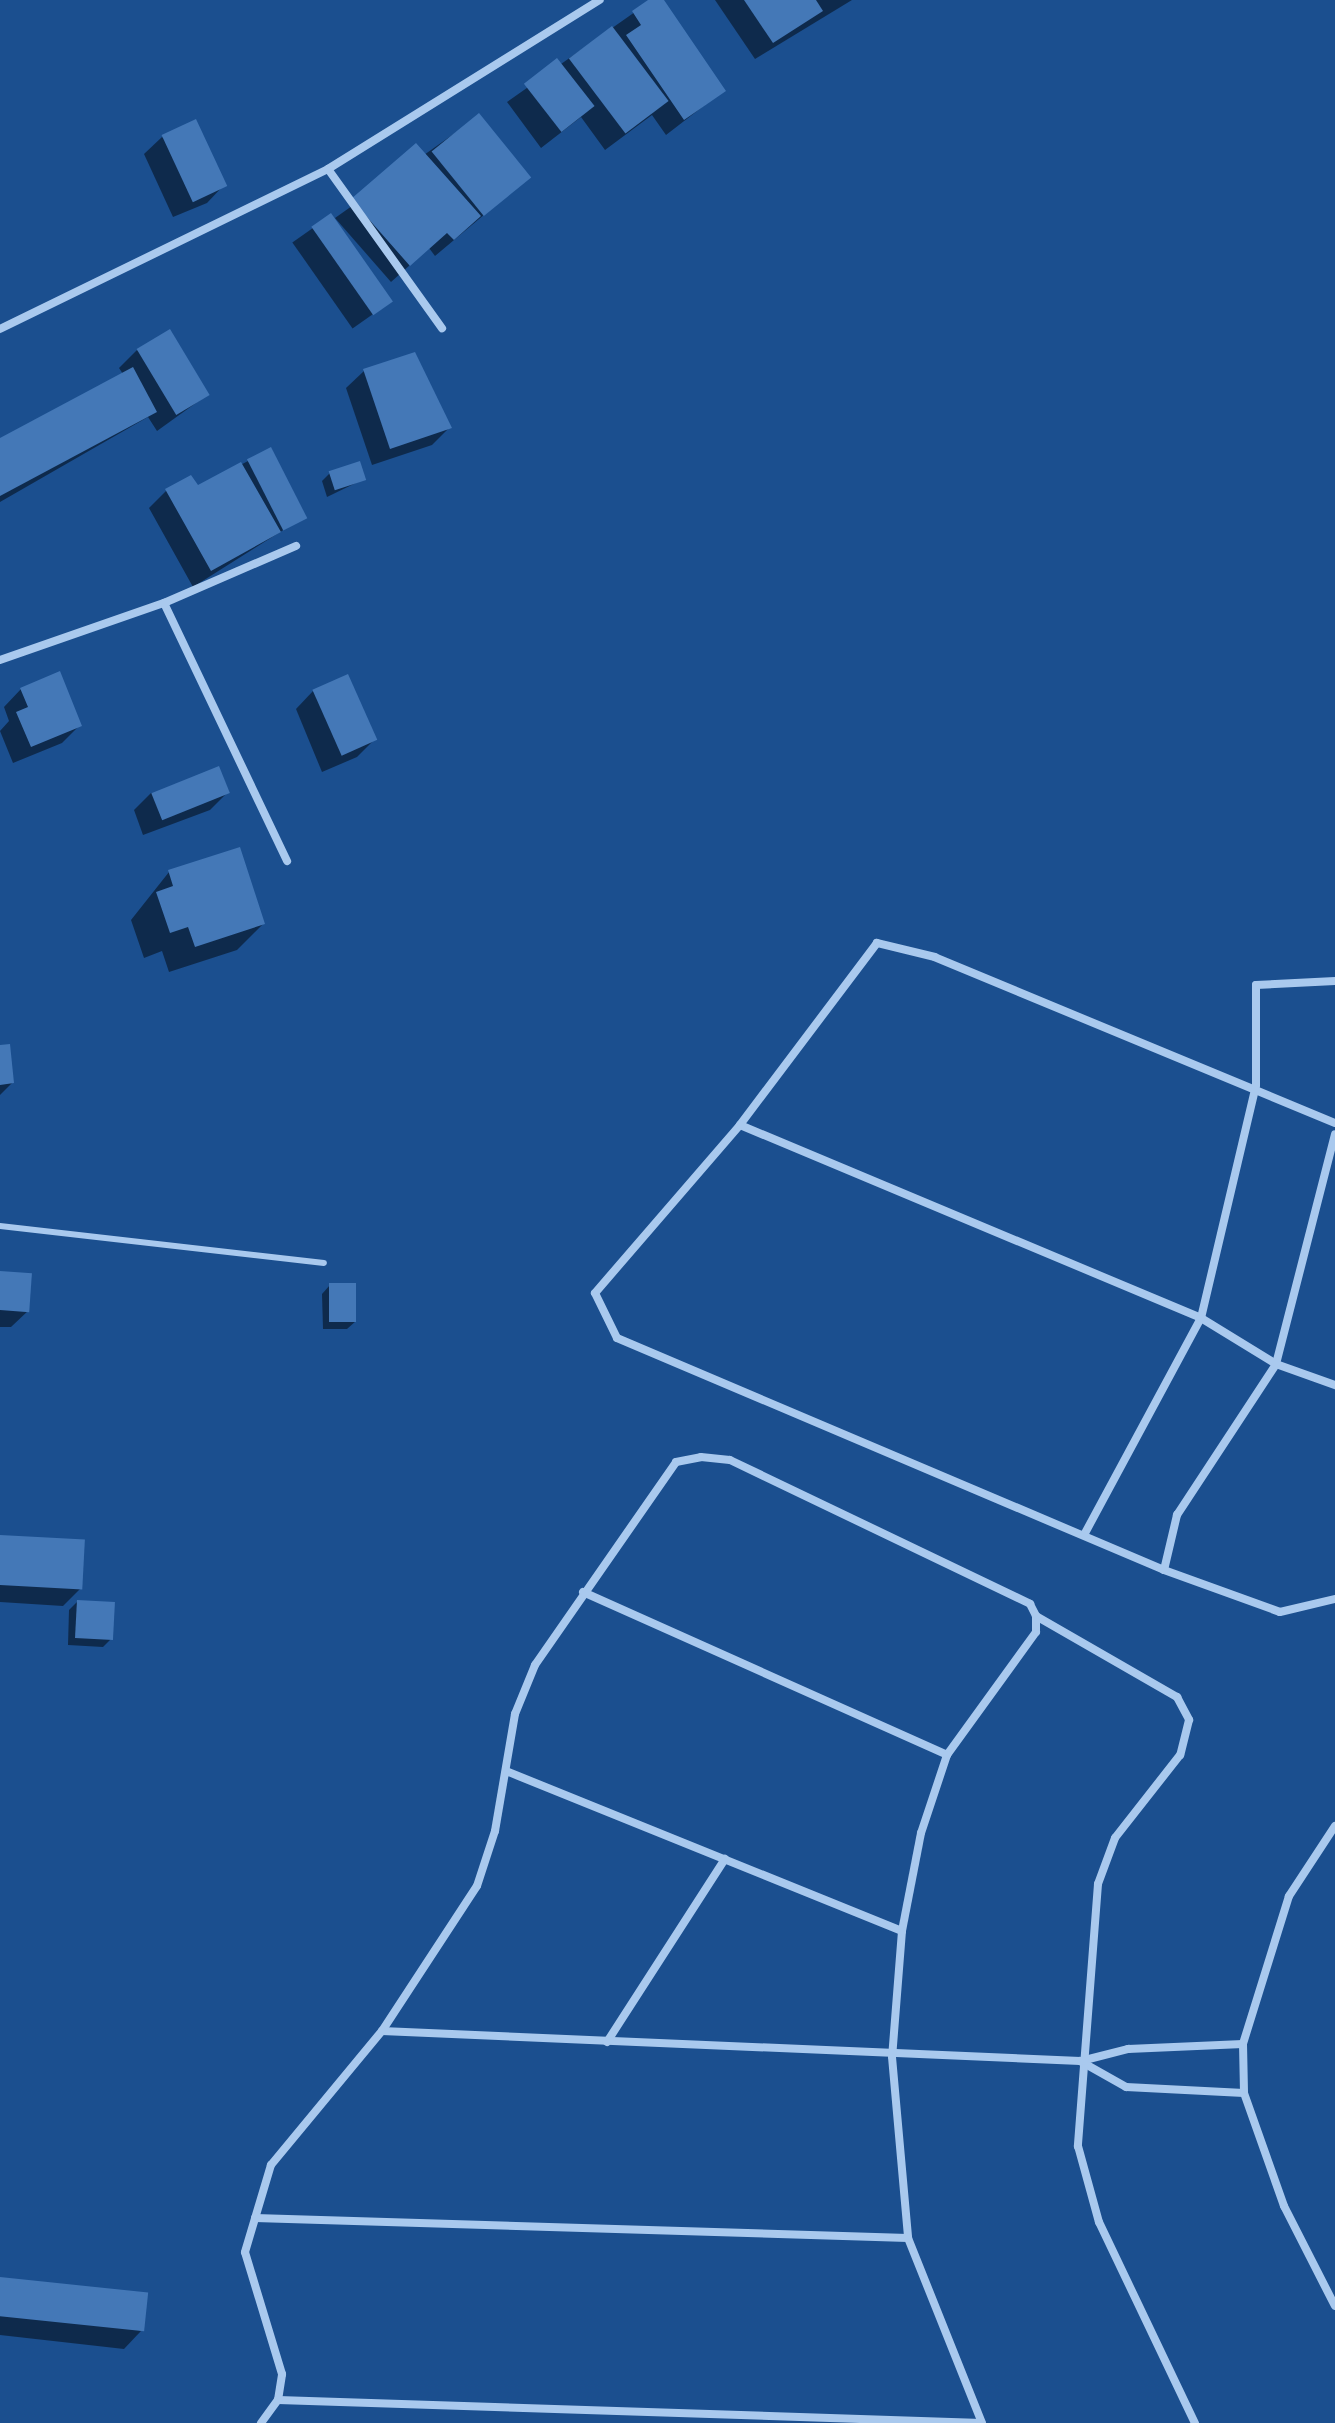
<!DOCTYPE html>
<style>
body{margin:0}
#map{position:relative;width:1335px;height:2423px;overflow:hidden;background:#1b4f8f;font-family:"Alegreya Sans",sans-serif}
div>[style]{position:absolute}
.shadow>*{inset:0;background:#0007;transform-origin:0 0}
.building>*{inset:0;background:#4478b7;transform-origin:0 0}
.service>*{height:6px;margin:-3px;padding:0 3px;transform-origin:3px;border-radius:3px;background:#a9c9ee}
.minor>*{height:8px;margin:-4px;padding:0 4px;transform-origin:4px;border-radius:4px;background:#a9c9ee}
span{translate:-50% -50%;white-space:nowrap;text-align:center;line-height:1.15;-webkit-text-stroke:8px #1b4f8f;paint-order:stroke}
</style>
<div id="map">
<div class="shadow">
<i style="clip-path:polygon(652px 0,661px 0,723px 91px,666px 135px,652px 115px,605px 150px,581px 117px,541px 148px,507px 102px)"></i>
<i style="clip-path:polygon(715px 0,852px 0,755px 59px)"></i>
<i style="clip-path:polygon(479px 116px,529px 177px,435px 256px,429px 248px,391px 282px,335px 218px)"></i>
<i style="clip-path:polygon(162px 137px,224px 185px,207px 203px,173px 217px,144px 154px)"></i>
<i style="left:330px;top:216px;width:105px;height:46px;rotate:55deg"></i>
<i style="clip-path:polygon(137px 350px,207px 395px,157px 431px,148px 417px,0 502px,0 440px,123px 374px,119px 368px)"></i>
<i style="clip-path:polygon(364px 371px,449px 428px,432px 445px,372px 465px,346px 388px)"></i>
<i style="clip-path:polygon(248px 461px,304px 517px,193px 587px,149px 508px,166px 491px,197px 488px)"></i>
<i style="clip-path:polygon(330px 473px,364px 479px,327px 497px,322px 481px)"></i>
<i style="clip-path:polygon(21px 689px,80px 725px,62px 743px,13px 763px,0 731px,9px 721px,4px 707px)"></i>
<i style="clip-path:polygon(313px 691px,374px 740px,357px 757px,322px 772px,296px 709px)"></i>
<i style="clip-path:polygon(151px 793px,227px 793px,210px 810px,143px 835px,134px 810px)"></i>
<i style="clip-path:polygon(169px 872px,263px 924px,237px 950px,169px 972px,162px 951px,144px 958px,131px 920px)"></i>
<i style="clip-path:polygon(0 1047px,12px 1083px,0 1095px)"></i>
<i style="clip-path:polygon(0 1273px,29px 1310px,11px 1327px,0 1327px)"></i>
<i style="clip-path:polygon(330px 1285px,356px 1321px,347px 1329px,323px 1329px,322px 1294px)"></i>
<i style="clip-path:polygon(0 1537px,81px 1588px,63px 1606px,0 1602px)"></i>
<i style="clip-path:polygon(77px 1602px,111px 1639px,103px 1647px,68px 1645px,69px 1610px)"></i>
<i style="clip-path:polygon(0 2279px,141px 2331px,124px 2349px,0 2335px)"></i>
</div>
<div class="building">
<i style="clip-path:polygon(648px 0,664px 0,726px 91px,684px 120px,626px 35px,641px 25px,632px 11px)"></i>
<i style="clip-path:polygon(744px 0,816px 0,823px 11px,773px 43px)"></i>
<i style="left:612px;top:26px;width:94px;height:54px;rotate:53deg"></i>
<i style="left:557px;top:58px;width:61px;height:42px;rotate:52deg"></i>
<i style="left:479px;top:113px;width:83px;height:61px;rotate:51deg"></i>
<i style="left:196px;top:119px;width:74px;height:38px;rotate:65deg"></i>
<i style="clip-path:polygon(416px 143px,481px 216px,454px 240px,447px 233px,410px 266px,351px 199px)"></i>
<i style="left:331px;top:213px;width:108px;height:24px;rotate:55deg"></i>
<i style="left:170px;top:329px;width:77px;height:39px;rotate:59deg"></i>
<i style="clip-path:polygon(415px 352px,452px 428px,390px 449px,363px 369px)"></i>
<i style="clip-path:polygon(133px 367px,157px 412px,0 496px,0 438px)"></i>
<i style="left:271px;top:447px;width:80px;height:27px;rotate:63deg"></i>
<i style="left:360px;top:461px;width:20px;height:33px;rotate:72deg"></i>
<i style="clip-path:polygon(241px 462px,281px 532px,211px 571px,165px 489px,191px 475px,198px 485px)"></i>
<i style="clip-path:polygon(60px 671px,82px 726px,31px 747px,16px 712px,28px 707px,20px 688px)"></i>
<i style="left:348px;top:674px;width:72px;height:39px;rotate:66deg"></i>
<i style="left:219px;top:766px;width:29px;height:73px;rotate:68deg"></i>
<i style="clip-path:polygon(240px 847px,265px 924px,195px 947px,188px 927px,170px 933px,156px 892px,173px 886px,168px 870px)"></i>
<i style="clip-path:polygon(10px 1044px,14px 1083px,0 1085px,0 1045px)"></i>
<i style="left:0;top:1271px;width:32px;height:39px;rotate:4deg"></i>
<i style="left:329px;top:1283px;width:27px;height:39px"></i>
<i style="left:0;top:1535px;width:85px;height:50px;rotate:3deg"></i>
<i style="left:77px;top:1600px;width:38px;height:38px;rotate:3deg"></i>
<i style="left:0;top:2277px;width:149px;height:39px;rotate:6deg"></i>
</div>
<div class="service">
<i style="left:0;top:1226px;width:326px;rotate:6.5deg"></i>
</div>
<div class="minor">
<i style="left:328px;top:169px;width:196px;rotate:54.4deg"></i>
<i style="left:0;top:329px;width:365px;rotate:-26deg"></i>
<i style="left:328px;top:169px;width:320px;rotate:-31.9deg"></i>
<i style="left:164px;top:603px;width:286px;rotate:64.5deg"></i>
<i style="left:0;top:660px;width:174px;rotate:-19.2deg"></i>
<i style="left:164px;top:603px;width:144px;rotate:-23.4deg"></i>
<i style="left:1335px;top:1123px;width:433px;rotate:-157.5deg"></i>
<i style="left:935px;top:957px;width:60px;rotate:-166.4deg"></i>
<i style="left:877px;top:943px;width:228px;rotate:127deg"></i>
<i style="left:740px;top:1125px;width:222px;rotate:130.8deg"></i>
<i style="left:595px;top:1293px;width:50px;rotate:63.9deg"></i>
<i style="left:617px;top:1338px;width:594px;rotate:22.98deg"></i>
<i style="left:1164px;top:1570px;width:123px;rotate:19.9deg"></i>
<i style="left:1280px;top:1612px;width:57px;rotate:-13.3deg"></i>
<i style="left:740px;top:1125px;width:500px;rotate:22.7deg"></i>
<i style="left:1201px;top:1318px;width:88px;rotate:31.5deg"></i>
<i style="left:1276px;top:1364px;width:63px;rotate:19.6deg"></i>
<i style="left:1084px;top:1535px;width:247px;rotate:-61.7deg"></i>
<i style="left:1201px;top:1318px;width:239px;rotate:-76.7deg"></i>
<i style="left:1256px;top:1085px;width:100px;rotate:-90deg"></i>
<i style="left:1256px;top:985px;width:79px;rotate:-2.9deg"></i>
<i style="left:1164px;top:1570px;width:57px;rotate:-76.7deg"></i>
<i style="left:1177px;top:1515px;width:181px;rotate:-56.7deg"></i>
<i style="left:1276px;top:1364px;width:237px;rotate:-75.6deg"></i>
<i style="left:583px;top:1592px;width:399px;rotate:24.1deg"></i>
<i style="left:1036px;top:1616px;width:163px;rotate:29.9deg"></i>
<i style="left:1177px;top:1697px;width:26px;rotate:62deg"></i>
<i style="left:1189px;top:1720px;width:36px;rotate:104deg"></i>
<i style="left:1180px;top:1755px;width:105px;rotate:128.1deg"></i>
<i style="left:1115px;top:1838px;width:49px;rotate:110.3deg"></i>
<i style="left:1098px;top:1884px;width:263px;rotate:94.4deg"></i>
<i style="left:1078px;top:2146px;width:79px;rotate:74.6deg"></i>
<i style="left:1099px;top:2222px;width:223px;rotate:64.5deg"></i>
<i style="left:506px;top:1771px;width:427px;rotate:22deg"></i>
<i style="left:1335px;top:1826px;width:84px;rotate:123.3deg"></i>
<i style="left:1289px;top:1896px;width:155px;rotate:107.3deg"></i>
<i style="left:1243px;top:2044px;width:49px;rotate:88.8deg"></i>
<i style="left:1244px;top:2093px;width:120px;rotate:70.5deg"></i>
<i style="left:1284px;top:2206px;width:112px;rotate:63deg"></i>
<i style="left:382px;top:2031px;width:699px;rotate:2.46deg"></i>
<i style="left:1080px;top:2061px;width:53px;rotate:29.5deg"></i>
<i style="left:1126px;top:2087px;width:118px;rotate:2.9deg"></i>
<i style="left:607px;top:2042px;width:218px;rotate:-57.2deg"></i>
<i style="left:1081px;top:2061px;width:49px;rotate:-14.3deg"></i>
<i style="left:1128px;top:2049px;width:115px;rotate:-2.5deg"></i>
<i style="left:255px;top:2218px;width:653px;rotate:1.75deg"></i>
<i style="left:278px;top:2400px;width:704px;rotate:1.87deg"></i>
<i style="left:261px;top:2423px;width:29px;rotate:-54deg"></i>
<i style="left:278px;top:2400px;width:26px;rotate:-81deg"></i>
<i style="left:282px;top:2374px;width:127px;rotate:-106.9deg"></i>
<i style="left:245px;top:2252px;width:91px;rotate:-73.4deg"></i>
<i style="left:271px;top:2165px;width:174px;rotate:-50.4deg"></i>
<i style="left:382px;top:2031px;width:173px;rotate:-56.8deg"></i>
<i style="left:477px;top:1886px;width:58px;rotate:-71.9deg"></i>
<i style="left:495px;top:1831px;width:119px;rotate:-80.3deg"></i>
<i style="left:515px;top:1714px;width:53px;rotate:-67.8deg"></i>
<i style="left:535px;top:1665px;width:247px;rotate:-55.2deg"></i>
<i style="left:676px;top:1462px;width:25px;rotate:-11deg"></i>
<i style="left:701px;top:1457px;width:29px;rotate:6deg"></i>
<i style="left:730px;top:1460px;width:333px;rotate:25.6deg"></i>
<i style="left:1030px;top:1604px;width:13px;rotate:63deg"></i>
<i style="left:1036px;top:1616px;width:16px;rotate:90deg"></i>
<i style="left:1036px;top:1632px;width:152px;rotate:125.9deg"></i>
<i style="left:947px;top:1755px;width:82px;rotate:108.4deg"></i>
<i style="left:921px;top:1833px;width:100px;rotate:101deg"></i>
<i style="left:902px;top:1931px;width:126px;rotate:94.5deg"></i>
<i style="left:892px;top:2057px;width:182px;rotate:84.9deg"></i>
<i style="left:908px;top:2238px;width:199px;rotate:68.2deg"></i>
</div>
</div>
